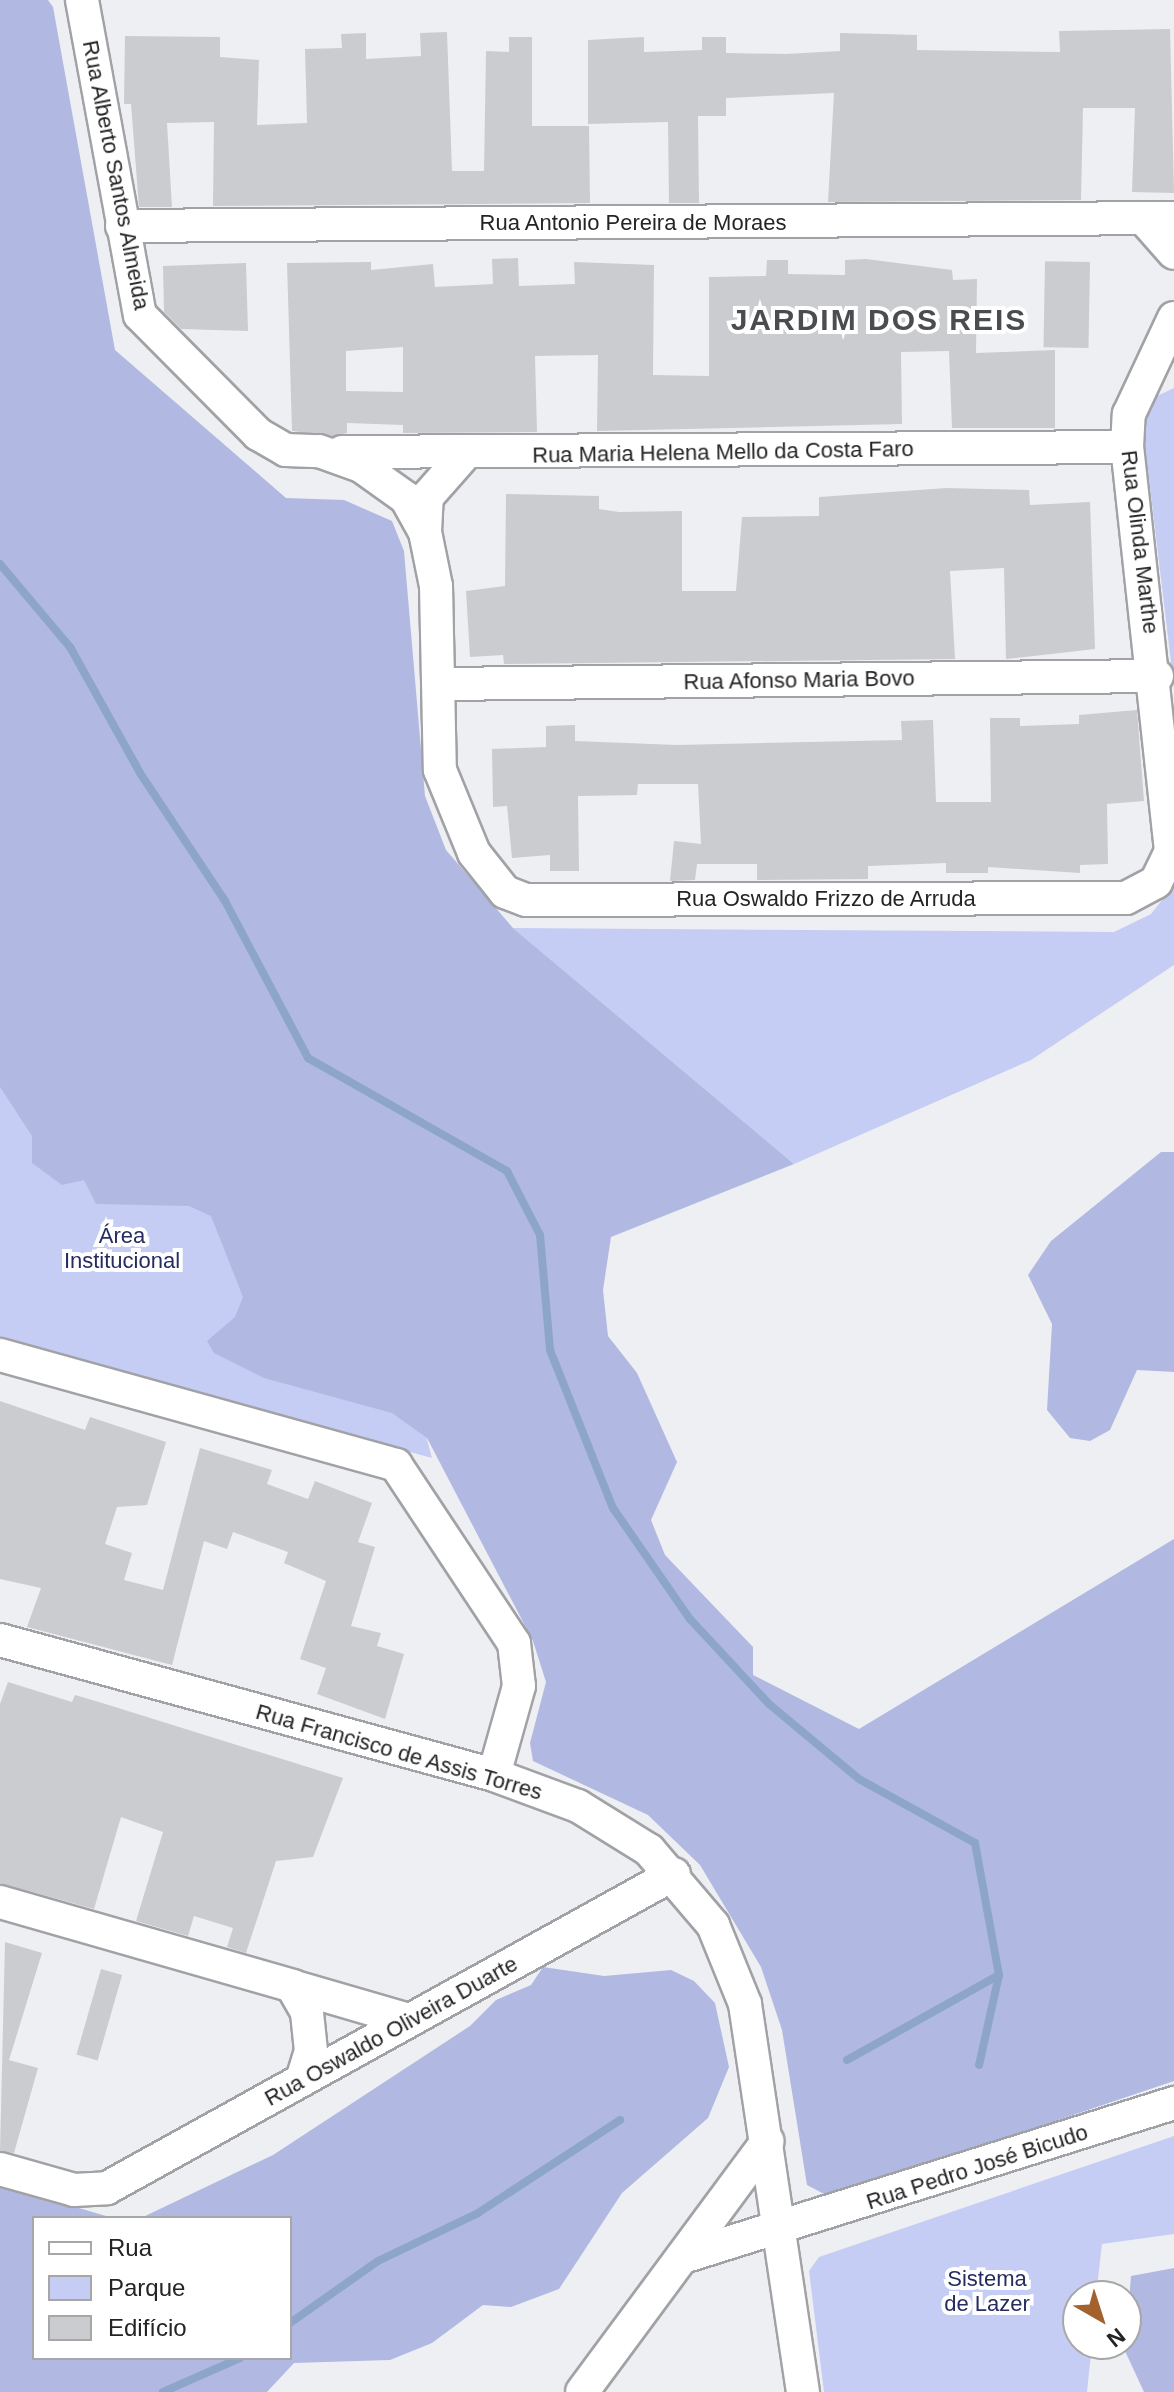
<!DOCTYPE html>
<meta charset="utf-8">
<style>
body{margin:0}
#map{position:relative;width:1174px;height:2392px;overflow:hidden;background:#eeeff3;font-family:Helvetica,sans-serif}
div>[style]{position:absolute}
.green>*{inset:0;background:#c5cdf4}
.forest>*{inset:0;background:#b1b9e2}
.stream>*{height:8px;margin:-4px;padding:0 4px;transform-origin:4px;border-radius:4px;background:#8da5c9}
.building>*{inset:0;background:#cbccd0;transform-origin:0 0}
.roads{filter:drop-shadow(2px 0 #a1a2a6) drop-shadow(-2px 0 #a1a2a6) drop-shadow(0 2px #a1a2a6) drop-shadow(0 -2px #a1a2a6)}
.minor>*{height:32px;margin:-16px;padding:0 16px;transform-origin:16px;border-radius:16px;background:#fff}
span{translate:-50% -50%;white-space:nowrap;text-align:center;line-height:1.15;-webkit-text-stroke:8px #fff;paint-order:stroke}
.street-label{font-size:22px;color:#242426}
.park-label{font-size:22px;color:#272c5f}
.district-label{font-size:30px;color:#4b4c4f;font-weight:700;letter-spacing:2px}
.legend{position:absolute;left:32px;top:2216px;width:260px;height:144px;box-sizing:border-box;background:#fff;border:2px solid #a7a7a8;margin:0;padding:10px 14px;list-style:none;font-size:24px;color:#242426}
.legend li{display:flex;align-items:center;gap:16px;height:40px}
.legend b{width:40px;border:2px solid #a7a7a8}
.north{position:absolute;left:1062px;top:2280px;width:80px;height:80px;box-sizing:border-box;background:#fff;border:2px solid #a7a7a8;border-radius:50%;rotate:141deg;font-size:22px;font-weight:700;line-height:32px;text-align:center;color:#242426}
.north::after{content:'';display:block;margin:auto;width:28px;height:36px;background:#a2612d;clip-path:polygon(50% 0,100% 100%,50% 72%,0 100%)}
</style>
<div id="map">
<div class="green">
<i style="clip-path:polygon(1174px 388px,1174px 687px,1143px 429px,1155px 397px)"></i>
<i style="clip-path:polygon(1174px 885px,1174px 965px,1031px 1060px,794px 1164px,513px 928px,1114px 932px,1151px 914px)"></i>
<i style="clip-path:polygon(0 889px,401px 1343px,432px 1458px,0 1341px)"></i>
<i style="clip-path:polygon(1174px 2136px,1174px 2234px,1102px 2244px,1096px 2296px,1078px 2296px,1078px 2344px,1092px 2344px,1087px 2392px,824px 2392px,809px 2271px,819px 2257px)"></i>
</div>
<div class="forest">
<i style="clip-path:polygon(0 0,48px 0,53px 7px,115px 350px,286px 498px,344px 500px,392px 521px,404px 551px,425px 796px,446px 850px,513px 928px,794px 1164px,611px 1237px,603px 1290px,608px 1336px,637px 1373px,677px 1462px,651px 1520px,665px 1555px,753px 1647px,753px 1675px,859px 1729px,1174px 1539px,1174px 2081px,853px 2189px,826px 2195px,807px 2185px,782px 2030px,761px 1967px,700px 1865px,648px 1815px,533px 1761px,530px 1743px,546px 1682px,533px 1641px,427px 1438px,392px 1413px,264px 1378px,214px 1353px,207px 1341px,235px 1317px,243px 1297px,211px 1216px,189px 1206px,96px 1204px,84px 1180px,62px 1185px,32px 1163px,32px 1136px,0 1087px)"></i>
<i style="clip-path:polygon(1161px 1152px,1174px 1152px,1174px 1372px,1137px 1370px,1110px 1430px,1090px 1441px,1070px 1438px,1047px 1410px,1052px 1324px,1028px 1275px,1051px 1241px)"></i>
<i style="clip-path:polygon(543px 1967px,604px 1976px,671px 1970px,694px 1981px,715px 2003px,729px 2067px,708px 2118px,622px 2193px,559px 2289px,511px 2307px,483px 2305px,432px 2343px,390px 2360px,294px 2363px,267px 2392px,0 2392px,0 2185px,113px 2218px,34px 2218px,34px 2358px,290px 2358px,290px 2218px,141px 2218px,273px 2155px,470px 2026px,496px 2000px,531px 1985px)"></i>
<i style="clip-path:polygon(1174px 2268px,1174px 2392px,1144px 2392px,1125px 2351px,1131px 2276px)"></i>
</div>
<div class="stream">
<i style="left:0;top:564px;width:109px;rotate:49.9deg"></i>
<i style="left:70px;top:647px;width:144px;rotate:60.9deg"></i>
<i style="left:140px;top:773px;width:154px;rotate:56.4deg"></i>
<i style="left:225px;top:901px;width:178px;rotate:62.1deg"></i>
<i style="left:308px;top:1058px;width:229px;rotate:29.6deg"></i>
<i style="left:507px;top:1171px;width:72px;rotate:62.7deg"></i>
<i style="left:540px;top:1235px;width:115px;rotate:85deg"></i>
<i style="left:550px;top:1350px;width:170px;rotate:68.3deg"></i>
<i style="left:613px;top:1508px;width:135px;rotate:55.3deg"></i>
<i style="left:690px;top:1619px;width:116px;rotate:47.1deg"></i>
<i style="left:769px;top:1704px;width:117px;rotate:39.8deg"></i>
<i style="left:859px;top:1779px;width:132px;rotate:28.9deg"></i>
<i style="left:975px;top:1843px;width:134px;rotate:79.7deg"></i>
<i style="left:999px;top:1975px;width:92px;rotate:102.5deg"></i>
<i style="left:847px;top:2060px;width:174px;rotate:-29.2deg"></i>
<i style="left:290px;top:2323px;width:108px;rotate:-35.2deg"></i>
<i style="left:378px;top:2261px;width:111px;rotate:-25.6deg"></i>
<i style="left:478px;top:2213px;width:170px;rotate:-33.2deg"></i>
<i style="left:163px;top:2392px;width:84px;rotate:-23.8deg"></i>
</div>
<div class="building">
<i style="clip-path:polygon(1170px 29px,1174px 193px,1132px 192px,1135px 108px,1083px 108px,1081px 200px,828px 202px,834px 93px,726px 98px,726px 116px,698px 116px,699px 203px,669px 203px,668px 122px,588px 124px,588px 40px,644px 37px,644px 52px,702px 50px,702px 37px,726px 37px,726px 53px,786px 54px,840px 51px,840px 33px,883px 34px,917px 35px,917px 50px,1060px 52px,1059px 31px)"></i>
<i style="clip-path:polygon(447px 32px,452px 171px,484px 171px,486px 51px,509px 52px,509px 37px,532px 37px,532px 126px,589px 126px,590px 203px,213px 206px,214px 122px,167px 123px,172px 207px,139px 207px,131px 104px,124px 104px,125px 36px,220px 37px,220px 57px,259px 60px,257px 125px,307px 123px,305px 49px,342px 48px,341px 34px,366px 33px,366px 59px,421px 56px,420px 33px)"></i>
<i style="clip-path:polygon(evenodd,518px 258px,519px 286px,575px 284px,574px 262px,654px 265px,653px 375px,709px 376px,709px 277px,766px 276px,767px 260px,788px 260px,788px 274px,845px 275px,845px 260px,866px 259px,952px 270px,953px 280px,977px 279px,976px 353px,1055px 350px,1055px 428px,952px 428px,949px 351px,901px 352px,902px 424px,597px 431px,598px 355px,535px 356px,537px 432px,403px 433px,403px 425px,347px 423px,347px 433px,333px 436px,292px 431px,287px 263px,371px 262px,371px 270px,433px 264px,435px 287px,493px 284px,492px 259px,518px 258px,403px 347px,403px 392px,346px 391px,346px 351px,403px 347px)"></i>
<i style="left:1090px;top:262px;width:86px;height:45px;rotate:91deg"></i>
<i style="clip-path:polygon(246px 263px,248px 331px,181px 329px,164px 312px,163px 266px)"></i>
<i style="clip-path:polygon(947px 488px,1029px 490px,1030px 505px,1090px 502px,1095px 649px,1006px 659px,1004px 568px,950px 571px,955px 659px,504px 664px,503px 655px,470px 657px,466px 591px,505px 586px,506px 494px,599px 496px,599px 509px,619px 512px,682px 511px,682px 591px,736px 591px,742px 517px,819px 516px,819px 497px)"></i>
<i style="clip-path:polygon(1137px 710px,1144px 801px,1107px 804px,1108px 864px,1080px 865px,1080px 873px,988px 867px,988px 873px,946px 873px,946px 863px,868px 866px,868px 879px,757px 880px,757px 864px,697px 864px,695px 880px,670px 881px,674px 841px,701px 844px,698px 784px,638px 784px,637px 795px,578px 796px,579px 871px,550px 871px,550px 855px,512px 858px,507px 806px,493px 807px,492px 749px,546px 747px,546px 726px,575px 725px,575px 741px,677px 745px,902px 740px,901px 721px,933px 720px,936px 802px,991px 802px,990px 718px,1020px 718px,1020px 726px,1079px 724px,1079px 715px)"></i>
<i style="clip-path:polygon(0 1401px,85px 1430px,90px 1417px,166px 1442px,147px 1505px,117px 1507px,105px 1544px,132px 1553px,124px 1580px,163px 1590px,200px 1448px,272px 1470px,267px 1484px,308px 1499px,315px 1481px,372px 1503px,358px 1542px,375px 1547px,351px 1626px,381px 1633px,377px 1646px,404px 1654px,385px 1719px,317px 1694px,326px 1668px,300px 1659px,326px 1581px,284px 1563px,288px 1552px,233px 1532px,227px 1549px,204px 1541px,172px 1665px,27px 1627px,41px 1588px,0 1579px)"></i>
<i style="clip-path:polygon(8px 1682px,72px 1702px,75px 1695px,99px 1702px,343px 1778px,313px 1857px,276px 1861px,246px 1953px,227px 1947px,233px 1928px,194px 1916px,188px 1936px,136px 1921px,163px 1832px,121px 1817px,94px 1909px,0 1883px,0 1704px)"></i>
<i style="clip-path:polygon(5px 1942px,42px 1953px,9px 2060px,38px 2068px,14px 2153px,0 2151px)"></i>
<i style="left:101px;top:1969px;width:22px;height:89px;rotate:16deg"></i>
</div>
<div class="roads">
<div class="minor">
<i style="left:82px;top:0;width:320px;rotate:79.6deg"></i>
<i style="left:140px;top:315px;width:168px;rotate:45.2deg"></i>
<i style="left:258px;top:434px;width:32px;rotate:30deg"></i>
<i style="left:286px;top:450px;width:33px;rotate:2deg"></i>
<i style="left:319px;top:451px;width:45px;rotate:19.7deg"></i>
<i style="left:361px;top:466px;width:55px;rotate:35.4deg"></i>
<i style="left:406px;top:498px;width:39px;rotate:61deg"></i>
<i style="left:425px;top:532px;width:55px;rotate:78.5deg"></i>
<i style="left:436px;top:586px;width:184px;rotate:88.8deg"></i>
<i style="left:440px;top:770px;width:90px;rotate:67.7deg"></i>
<i style="left:474px;top:853px;width:50px;rotate:51.5deg"></i>
<i style="left:505px;top:892px;width:22px;rotate:21deg"></i>
<i style="left:526px;top:900px;width:600px;rotate:-0.19deg"></i>
<i style="left:1126px;top:898px;width:34px;rotate:-28deg"></i>
<i style="left:1156px;top:882px;width:34px;rotate:-64deg"></i>
<i style="left:1171px;top:851px;width:406px;rotate:-96.2deg"></i>
<i style="left:1127px;top:447px;width:33px;rotate:-87deg"></i>
<i style="left:1129px;top:414px;width:106px;rotate:-64.9deg"></i>
<i style="left:1144px;top:219px;width:45px;rotate:48.6deg"></i>
<i style="left:122px;top:226px;width:1052px;rotate:-0.44deg"></i>
<i style="left:342px;top:452px;width:785px;rotate:-0.36deg"></i>
<i style="left:425px;top:532px;width:35px;rotate:-87deg"></i>
<i style="left:427px;top:497px;width:56px;rotate:-48.6deg"></i>
<i style="left:440px;top:684px;width:717px;rotate:-0.64deg"></i>
<i style="left:0;top:1355px;width:411px;rotate:15.5deg"></i>
<i style="left:396px;top:1465px;width:214px;rotate:56.5deg"></i>
<i style="left:514px;top:1643px;width:43px;rotate:83.4deg"></i>
<i style="left:519px;top:1686px;width:92px;rotate:105.7deg"></i>
<i style="left:0;top:1640px;width:512px;rotate:15.28deg"></i>
<i style="left:494px;top:1775px;width:90px;rotate:20.3deg"></i>
<i style="left:578px;top:1806px;width:84px;rotate:31.8deg"></i>
<i style="left:649px;top:1850px;width:99px;rotate:49.5deg"></i>
<i style="left:713px;top:1925px;width:85px;rotate:67.9deg"></i>
<i style="left:745px;top:2004px;width:392px;rotate:81.5deg"></i>
<i style="left:0;top:1902px;width:304px;rotate:16deg"></i>
<i style="left:302px;top:2080px;width:30px;rotate:-73deg"></i>
<i style="left:311px;top:2051px;width:39px;rotate:-96deg"></i>
<i style="left:307px;top:2012px;width:30px;rotate:-120deg"></i>
<i style="left:292px;top:1986px;width:122px;rotate:16.2deg"></i>
<i style="left:0;top:2169px;width:77px;rotate:15.8deg"></i>
<i style="left:74px;top:2190px;width:33px;rotate:-3deg"></i>
<i style="left:107px;top:2188px;width:648px;rotate:-28.98deg"></i>
<i style="left:683px;top:2257px;width:515px;rotate:-17.41deg"></i>
<i style="left:582px;top:2392px;width:312px;rotate:-53.5deg"></i>
</div>
</div>
<div class="street-label">
<span style="left:116px;top:175px;rotate:79deg">Rua Alberto Santos Almeida</span>
<span style="left:633px;top:223px">Rua Antonio Pereira de Moraes</span>
<span style="left:723px;top:452px;rotate:-1deg">Rua Maria Helena Mello da Costa Faro</span>
<span style="left:1140px;top:542px;rotate:83deg">Rua Olinda Marthe</span>
<span style="left:799px;top:680px;rotate:-1deg">Rua Afonso Maria Bovo</span>
<span style="left:826px;top:899px">Rua Oswaldo Frizzo de Arruda</span>
<span style="left:399px;top:1752px;rotate:16deg">Rua Francisco de Assis Torres</span>
<span style="left:391px;top:2031px;rotate:-29deg">Rua Oswaldo Oliveira Duarte</span>
<span style="left:977px;top:2167px;rotate:-18deg">Rua Pedro José Bicudo</span>
</div>
<div class="park-label">
<span style="left:122px;top:1248px">Área<br>Institucional</span>
<span style="left:987px;top:2291px">Sistema<br>de Lazer</span>
</div>
<div class="district-label">
<span style="left:879px;top:320px">JARDIM DOS REIS</span>
</div>
<ul class="legend">
<li><b style="height:10px;background:#fff"></b>Rua</li>
<li><b style="height:22px;background:#c5cdf4"></b>Parque</li>
<li><b style="height:22px;background:#cbccd0"></b>Edifício</li>
</ul>
<div class="north">N</div>
</div>
